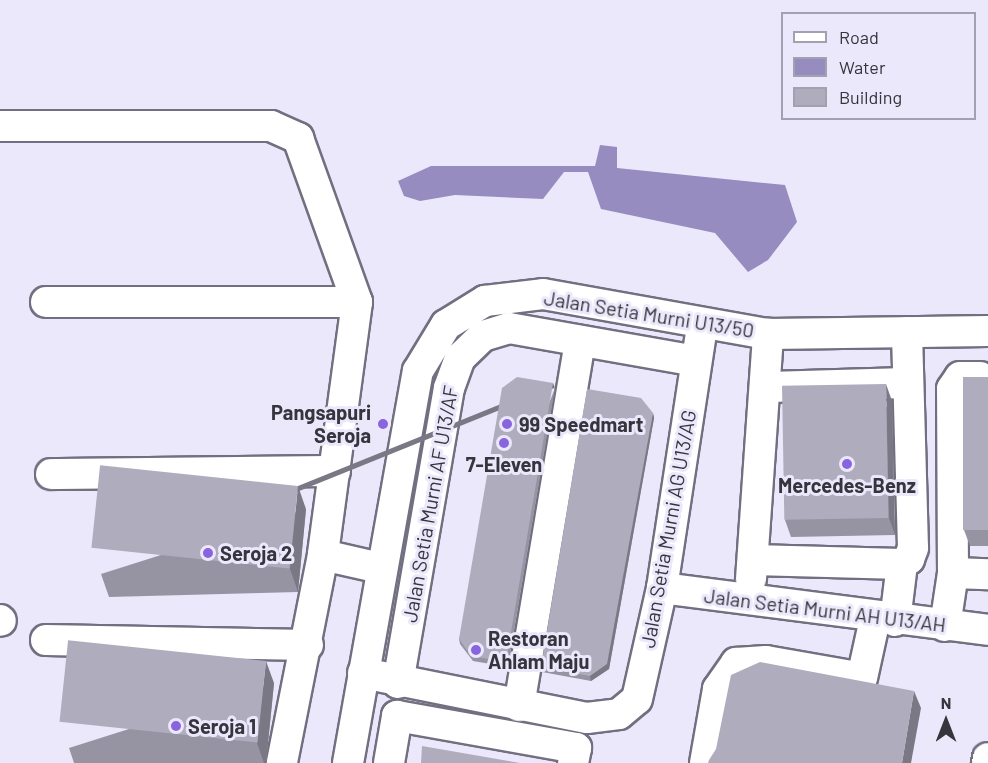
<!DOCTYPE html>
<style>
body{margin:0}
#map{position:relative;width:988px;height:763px;overflow:hidden;background:#ebe8fb;font-family:Barlow,sans-serif}
div>[style]{position:absolute}
.water>*{inset:0;background:#978cc0}
.roads{filter:drop-shadow(2px 0 #726f80) drop-shadow(-2px 0 #726f80) drop-shadow(0 2px #726f80) drop-shadow(0 -2px #726f80)}
.minor>*{height:30px;margin:-15px;padding:0 15px;transform-origin:15px;border-radius:15px;background:#fff}
.wall>*{inset:0;background:#9694a3}
.shaded-wall>*{inset:0;background:#7a7885;transform-origin:0 0}
.building>*{inset:0;background:#afacbe;transform-origin:0 0}
.dots>*{width:16px;height:16px;translate:-50% -50%;box-sizing:border-box;border:3px solid #ebe8fb;border-radius:50%}
span{translate:-50% -50%;white-space:nowrap;text-align:center;line-height:1.15;-webkit-text-stroke:6px #ebe8fb;paint-order:stroke}
.street-label{font-size:20px;color:#36343c}
.poi-label{font-size:20px;color:#36343c;font-weight:700}
.right{translate:-100% -50%;text-align:right}
.left{translate:0 -50%;text-align:left}
.legend{position:absolute;left:781px;top:12px;width:195px;height:108px;box-sizing:border-box;background:#ebe8fb;border:2px solid #a3a0af;margin:0;padding:8px 10px;list-style:none;font-size:18px;color:#36343c}
.legend li{display:flex;align-items:center;gap:12px;height:30px}
.legend b{width:30px;border:2px solid #a3a0af}
.north{position:absolute;left:916px;top:691px;width:60px;height:60px;-webkit-text-stroke:4px #ebe8fb;paint-order:stroke;rotate:0deg;font-size:16px;font-weight:700;line-height:24px;text-align:center;color:#36343c}
.north::after{content:'';display:block;margin:auto;width:21px;height:27px;background:#36343c;clip-path:polygon(50% 0,100% 100%,50% 72%,0 100%)}
</style>
<div id="map">
<div class="water">
<i style="clip-path:polygon(600px 145px,617px 147px,617px 168px,785px 185px,797px 222px,768px 260px,748px 272px,715px 233px,601px 209px,588px 172px,564px 172px,543px 199px,455px 195px,420px 201px,404px 196px,398px 181px,431px 166px,595px 166px)"></i>
</div>
<div class="roads">
<div class="minor">
<i style="left:0;top:126px;width:271px"></i>
<i style="left:271px;top:126px;width:30px;rotate:24deg"></i>
<i style="left:298px;top:138px;width:174px;rotate:70.2deg"></i>
<i style="left:357px;top:302px;width:255px;rotate:97.7deg"></i>
<i style="left:323px;top:555px;width:212px;rotate:101.2deg"></i>
<i style="left:46px;top:302px;width:311px"></i>
<i style="left:766px;top:387px;width:142px;rotate:-1.6deg"></i>
<i style="left:51px;top:474px;width:284px;rotate:-0.6deg"></i>
<i style="left:323px;top:555px;width:58px;rotate:12.8deg"></i>
<i style="left:753px;top:560px;width:149px;rotate:1.5deg"></i>
<i style="left:902px;top:564px;width:9px;rotate:-36deg"></i>
<i style="left:909px;top:559px;width:12px;rotate:-70deg"></i>
<i style="left:913px;top:548px;width:216px;rotate:-91.6deg"></i>
<i style="left:953px;top:573px;width:35px;rotate:2deg"></i>
<i style="left:751px;top:579px;width:246px;rotate:-86deg"></i>
<i style="left:662px;top:588px;width:329px;rotate:7.3deg"></i>
<i style="left:0;top:620px;width:1px;rotate:45deg"></i>
<i style="left:895px;top:621px;width:57px;rotate:-83deg"></i>
<i style="left:945px;top:626px;width:54px;rotate:-81.4deg"></i>
<i style="left:953px;top:573px;width:184px;rotate:-90.3deg"></i>
<i style="left:952px;top:389px;width:14px;rotate:-56deg"></i>
<i style="left:960px;top:377px;width:20px"></i>
<i style="left:46px;top:640px;width:262px;rotate:1.1deg"></i>
<i style="left:363px;top:673px;width:228px;rotate:11.4deg"></i>
<i style="left:587px;top:718px;width:32px;rotate:-7deg"></i>
<i style="left:619px;top:714px;width:23px;rotate:-40deg"></i>
<i style="left:637px;top:699px;width:114px;rotate:-77.3deg"></i>
<i style="left:662px;top:588px;width:265px;rotate:-81.3deg"></i>
<i style="left:398px;top:683px;width:299px;rotate:-80.2deg"></i>
<i style="left:449px;top:388px;width:32px;rotate:-70deg"></i>
<i style="left:460px;top:358px;width:32px;rotate:-44deg"></i>
<i style="left:483px;top:336px;width:27px;rotate:-17deg"></i>
<i style="left:509px;top:328px;width:190px;rotate:10deg"></i>
<i style="left:519px;top:706px;width:370px;rotate:-80.5deg"></i>
<i style="left:348px;top:763px;width:398px;rotate:-79.9deg"></i>
<i style="left:418px;top:371px;width:54px;rotate:-58.7deg"></i>
<i style="left:446px;top:325px;width:46px;rotate:-31.6deg"></i>
<i style="left:485px;top:301px;width:58px;rotate:-6.9deg"></i>
<i style="left:543px;top:294px;width:229px;rotate:10.1deg"></i>
<i style="left:768px;top:334px;width:220px;rotate:-0.8deg"></i>
<i style="left:389px;top:763px;width:48px;rotate:-80.3deg"></i>
<i style="left:397px;top:716px;width:182px;rotate:10.1deg"></i>
<i style="left:576px;top:748px;width:15px;rotate:101deg"></i>
<i style="left:705px;top:763px;width:75px;rotate:-80deg"></i>
<i style="left:718px;top:689px;width:32px;rotate:-55deg"></i>
<i style="left:736px;top:663px;width:30px;rotate:-4deg"></i>
<i style="left:766px;top:661px;width:97px;rotate:10deg"></i>
<i style="left:862px;top:678px;width:60px;rotate:-77.6deg"></i>
<i style="left:987px;top:763px;width:5px;rotate:-79deg"></i>
</div>
</div>
<div class="wall">
<i style="clip-path:polygon(988px 377px,988px 546px,970px 546px,964px 530px)"></i>
<i style="clip-path:polygon(555px 388px,508px 667px,473px 661px,460px 644px,459px 639px)"></i>
<i style="clip-path:polygon(892px 401px,895px 535px,791px 537px,785px 520px)"></i>
<i style="clip-path:polygon(653px 413px,654px 418px,609px 669px,591px 681px,542px 672px,541px 667px)"></i>
<i style="clip-path:polygon(306px 509px,298px 592px,109px 597px,101px 574px)"></i>
<i style="clip-path:polygon(274px 683px,266px 763px,74px 763px,69px 748px)"></i>
</div>
<div class="shaded-wall">
<i style="left:553px;top:383px;width:5px;height:283px;rotate:68deg"></i>
<i style="clip-path:polygon(886px 384px,892px 401px,895px 535px,889px 518px)"></i>
<i style="clip-path:polygon(653px 413px,654px 418px,609px 669px,591px 681px,590px 676px)"></i>
<i style="clip-path:polygon(298px 486px,306px 509px,298px 592px,290px 569px)"></i>
<i style="clip-path:polygon(266px 661px,274px 683px,266px 763px,264px 763px,257px 743px)"></i>
<i style="clip-path:polygon(914px 691px,921px 708px,911px 763px,902px 763px)"></i>
</div>
<div class="building">
<i style="clip-path:polygon(517px 377px,553px 383px,506px 662px,471px 656px,459px 639px,502px 388px)"></i>
<i style="left:988px;top:377px;width:153px;height:25px;rotate:90deg"></i>
<i style="left:886px;top:384px;width:134px;height:104px;rotate:89deg"></i>
<i style="clip-path:polygon(587px 389px,641px 398px,653px 413px,607px 664px,590px 676px,541px 667px)"></i>
<i style="left:298px;top:486px;width:83px;height:199px;rotate:96deg"></i>
<i style="left:266px;top:661px;width:82px;height:199px;rotate:96deg"></i>
<i style="clip-path:polygon(760px 662px,914px 691px,902px 763px,708px 763px,709px 760px,716px 749px,731px 675px)"></i>
<i style="clip-path:polygon(422px 746px,520px 763px,421px 763px)"></i>
</div>
<div class="dots">
<i style="left:383px;top:424px;background:#8964df"></i>
<i style="left:507px;top:424px;background:#8964df"></i>
<i style="left:504px;top:443px;background:#8964df"></i>
<i style="left:847px;top:464px;background:#8964df"></i>
<i style="left:208px;top:553px;background:#8964df"></i>
<i style="left:476px;top:650px;background:#8964df"></i>
<i style="left:176px;top:726px;background:#8964df"></i>
</div>
<div class="street-label">
<span style="left:649px;top:314px;rotate:9deg">Jalan Setia Murni U13/50</span>
<span style="left:430px;top:504px;rotate:-80deg">Jalan Setia Murni AF U13/AF</span>
<span style="left:668px;top:529px;rotate:-80deg">Jalan Setia Murni AG U13/AG</span>
<span style="left:825px;top:610px;rotate:7deg">Jalan Setia Murni AH U13/AH</span>
</div>
<div class="poi-label">
<span class="right" style="left:371px;top:424px">Pangsapuri<br>Seroja</span>
<span class="left" style="left:519px;top:424px">99 Speedmart</span>
<span style="left:504px;top:464px">7-Eleven</span>
<span style="left:847px;top:485px">Mercedes-Benz</span>
<span class="left" style="left:220px;top:553px">Seroja 2</span>
<span class="left" style="left:488px;top:650px">Restoran<br>Ahlam Maju</span>
<span class="left" style="left:188px;top:726px">Seroja 1</span>
</div>
<ul class="legend">
<li><b style="height:8px;background:#fff"></b>Road</li>
<li><b style="height:16px;background:#978cc0"></b>Water</li>
<li><b style="height:16px;background:#afacbe"></b>Building</li>
</ul>
<div class="north">N</div>
</div>
